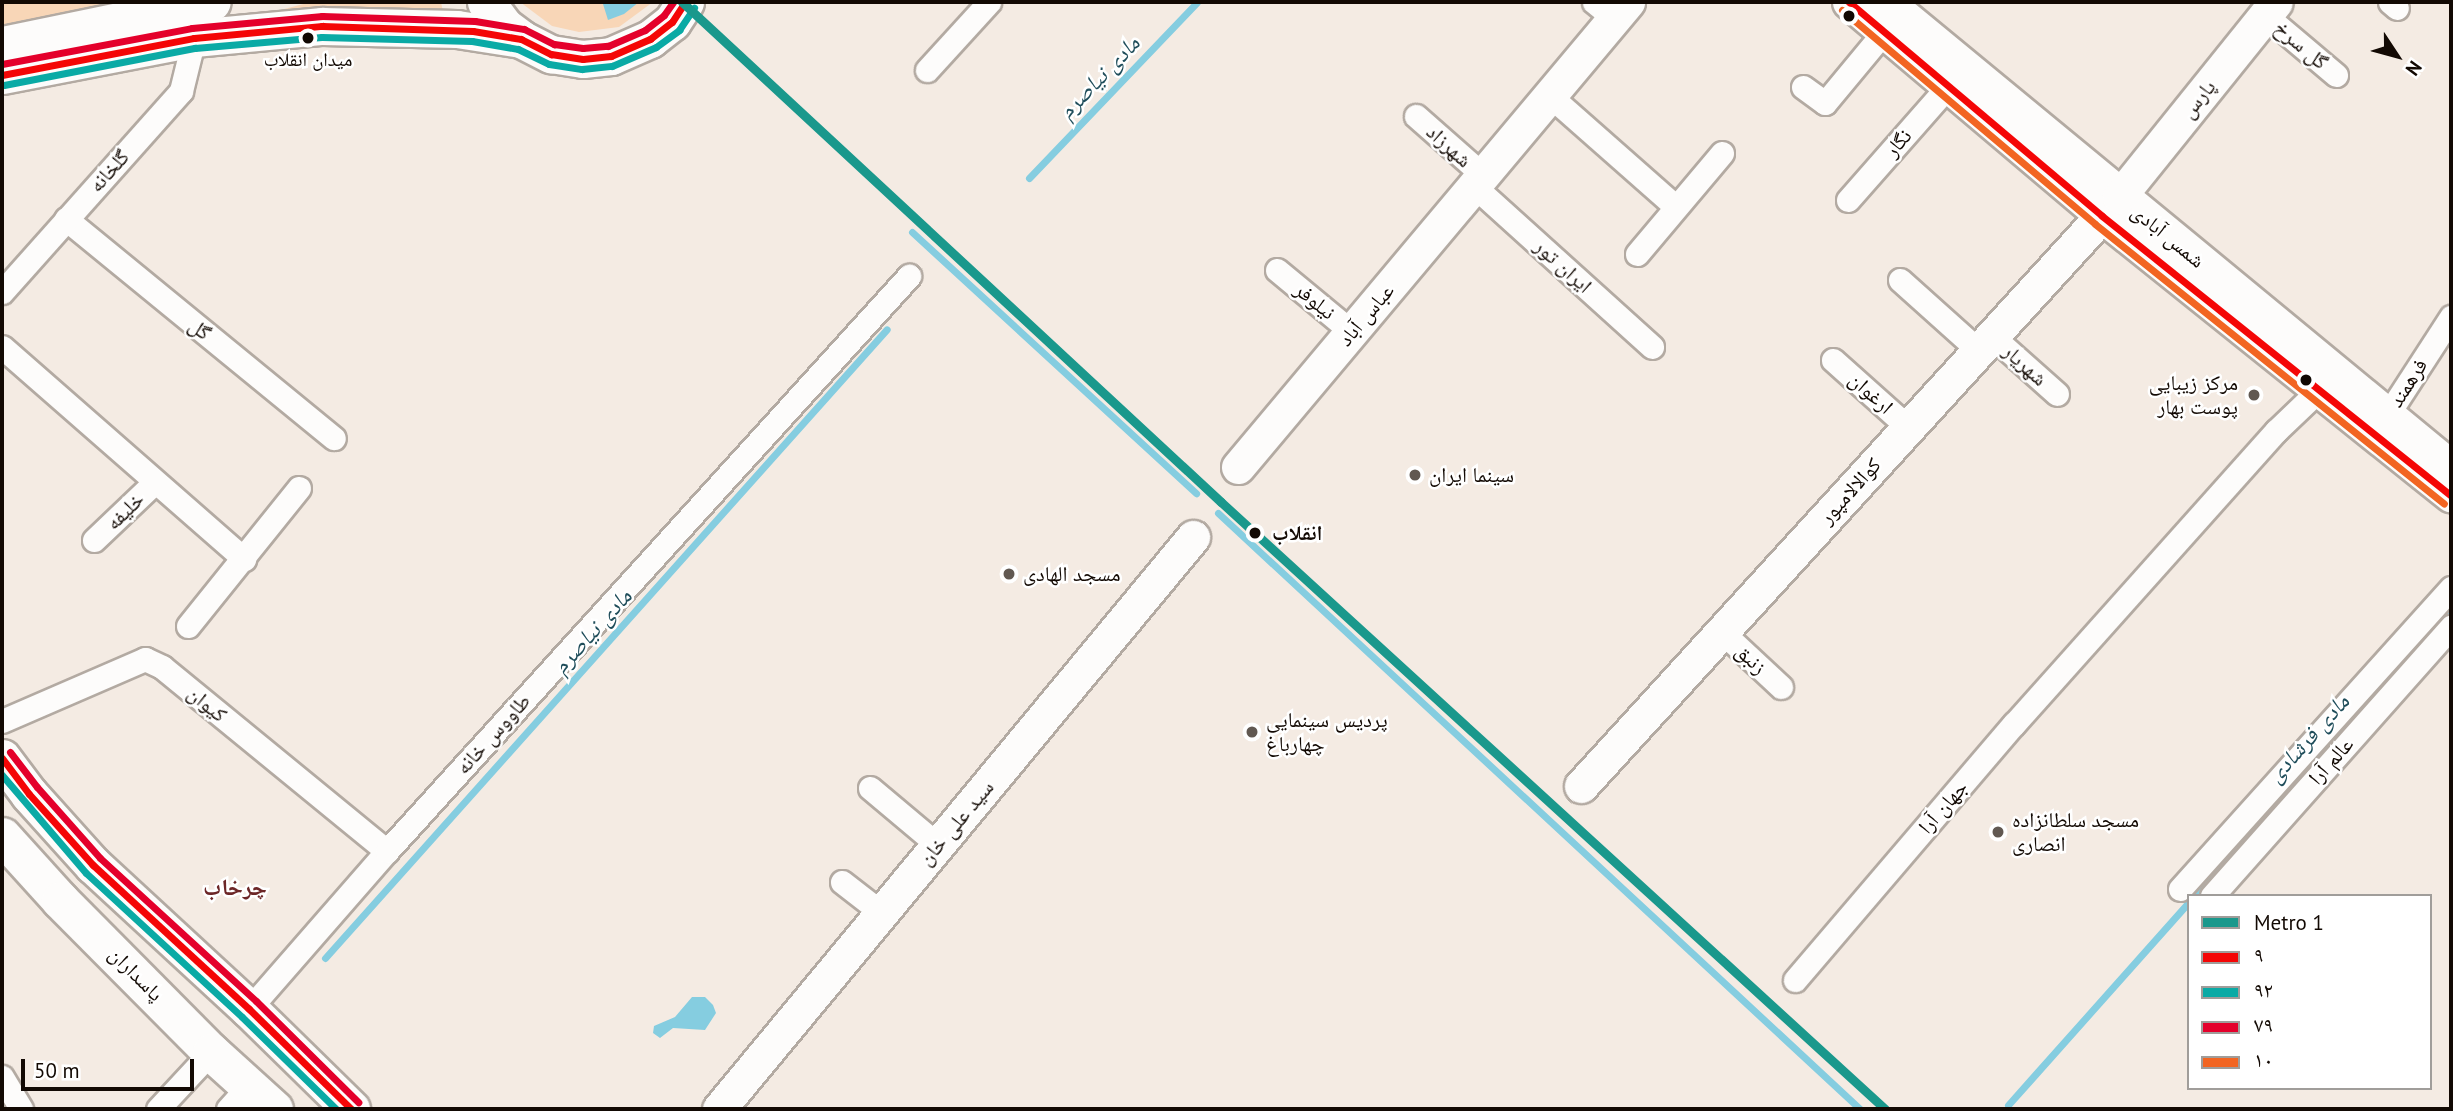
<!DOCTYPE html>
<meta charset="utf-8">
<style>
body{margin:0}
#map{position:relative;width:2453px;height:1111px;overflow:hidden;background:#f4ebe3;font-family:"PT Sans","Noto Naskh Arabic",sans-serif}
div>[style]{position:absolute}
.green>*{inset:0;background:#f8d6b7}
.water>*{inset:0;background:#85cde0}
.stream>*{height:7px;margin:-3.5px;padding:0 3.5px;transform-origin:3.5px;border-radius:3.5px;background:#85cde0}
.roads{filter:drop-shadow(2px 0 #b3aaa2) drop-shadow(-2px 0 #b3aaa2) drop-shadow(0 2px #b3aaa2) drop-shadow(0 -2px #b3aaa2)}
.street>*{height:23px;margin:-11.5px;padding:0 11.5px;transform-origin:11.5px;border-radius:11.5px;background:#fdfcfb}
.secondary>*{height:33px;margin:-16.5px;padding:0 16.5px;transform-origin:16.5px;border-radius:16.5px;background:#fdfcfb}
.primary>*{height:37px;margin:-18.5px;padding:0 18.5px;transform-origin:18.5px;border-radius:18.5px;background:#fdfcfb}
.bus-1>*{height:7px;margin:-3.5px;padding:0 3.5px;transform-origin:3.5px;border-radius:3.5px;background:#f40606}
.bus-2>*{height:7px;margin:-3.5px;padding:0 3.5px;transform-origin:3.5px;border-radius:3.5px;background:#0aaaa5}
.bus-3>*{height:7px;margin:-3.5px;padding:0 3.5px;transform-origin:3.5px;border-radius:3.5px;background:#e4002b}
.bus-4>*{height:7px;margin:-3.5px;padding:0 3.5px;transform-origin:3.5px;border-radius:3.5px;background:#f26522}
.metro-1>*{height:9px;margin:-4.5px;padding:0 4.5px;transform-origin:4.5px;border-radius:4.5px;background:#1a988c}
.dots>*{width:19px;height:19px;translate:-50% -50%;box-sizing:border-box;border:4px solid #fff;border-radius:50%}
span{translate:-50% -50%;white-space:nowrap;text-align:center;line-height:1.15;-webkit-text-stroke:5px #fff;paint-order:stroke}
.bus-label{font-size:19px;color:#120903}
.street-label{font-size:21px;color:#120903}
.poi-label{font-size:21px;color:#120903}
.right{translate:-100% -50%;text-align:right}
.left{translate:0 -50%;text-align:left}
.stop-label{font-size:21px;color:#120903;font-weight:700}
.water-label{font-size:23px;color:#1f4d5a;font-style:italic}
.neighbourhood-label{font-size:23px;color:#6c2627;font-weight:700}
.frame{position:absolute;inset:0;border:4px solid #120903;pointer-events:none}
.legend{position:absolute;left:2187px;top:894px;width:245px;height:196px;box-sizing:border-box;background:#fff;border:2px solid #a09d9a;margin:0;padding:9px 12px;list-style:none;font-size:21px;color:#120903}
.legend li{display:flex;align-items:center;gap:14px;height:35px}
.legend b{width:35px;border:2px solid #a09d9a}
.north{position:absolute;left:2362px;top:21px;width:70px;height:70px;-webkit-text-stroke:5px #fff;paint-order:stroke;rotate:126deg;font-size:19px;font-weight:700;line-height:28px;text-align:center;color:#120903}
.north::after{content:'';display:block;margin:auto;width:24px;height:32px;background:#120903;clip-path:polygon(50% 0,100% 100%,50% 72%,0 100%)}
.scale{position:absolute;left:21px;top:1059px;width:173px;height:32px;box-sizing:border-box;border:4px solid #120903;border-top:0;padding-left:9px;font-size:21px;line-height:24px;white-space:nowrap;color:#120903;-webkit-text-stroke:5px #fff;paint-order:stroke}
</style>
<div id="map">
<div class="green">
<i style="clip-path:polygon(2px 2px,151px 2px,2px 36px)"></i>
<i style="clip-path:polygon(311px 2px,441px 2px,443px 12px,269px 13px)"></i>
<i style="clip-path:polygon(520px 2px,653px 2px,619px 27px,579px 32px,552px 26px)"></i>
</div>
<div class="water">
<i style="clip-path:polygon(609px 2px,639px 2px,624px 14px,608px 20px,603px 4px)"></i>
<i style="clip-path:polygon(692px 997px,705px 997px,713px 1005px,716px 1013px,705px 1030px,673px 1028px,660px 1038px,653px 1033px,654px 1026px,675px 1017px)"></i>
</div>
<div class="stream">
<i style="left:1029px;top:178px;width:243px;rotate:-46.3deg"></i>
<i style="left:912px;top:232px;width:386px;rotate:42.6deg"></i>
<i style="left:1218px;top:513px;width:876px;rotate:42.87deg"></i>
<i style="left:2194px;top:896px;width:387px;rotate:-48.5deg"></i>
<i style="left:325px;top:958px;width:843px;rotate:-48.22deg"></i>
<i style="left:2008px;top:1105px;width:272px;rotate:-48.3deg"></i>
</div>
<div class="roads">
<div class="street">
<i style="left:1594px;top:2px;width:26px;rotate:39deg"></i>
<i style="left:2390px;top:2px;width:9px;rotate:41deg"></i>
<i style="left:2265px;top:15px;width:93px;rotate:40.2deg"></i>
<i style="left:927px;top:70px;width:92px;rotate:-47.6deg"></i>
<i style="left:1803px;top:87px;width:27px;rotate:36deg"></i>
<i style="left:1825px;top:103px;width:92px;rotate:-50.3deg"></i>
<i style="left:1549px;top:95px;width:169px;rotate:41.4deg"></i>
<i style="left:1416px;top:116px;width:89px;rotate:41.4deg"></i>
<i style="left:1474px;top:186px;width:240px;rotate:42.1deg"></i>
<i style="left:1848px;top:200px;width:153px;rotate:-48.7deg"></i>
<i style="left:66px;top:219px;width:346px;rotate:39.3deg"></i>
<i style="left:1637px;top:254px;width:132px;rotate:-49.9deg"></i>
<i style="left:1277px;top:270px;width:97px;rotate:39.6deg"></i>
<i style="left:1900px;top:280px;width:106px;rotate:41.9deg"></i>
<i style="left:2px;top:292px;width:269px;rotate:-48.3deg"></i>
<i style="left:181px;top:91px;width:55px;rotate:-76.2deg"></i>
<i style="left:1992px;top:336px;width:87px;rotate:41.7deg"></i>
<i style="left:2px;top:347px;width:322px;rotate:41.2deg"></i>
<i style="left:1833px;top:360px;width:101px;rotate:41.8deg"></i>
<i style="left:2388px;top:414px;width:116px;rotate:-57deg"></i>
<i style="left:94px;top:540px;width:84px;rotate:-43.6deg"></i>
<i style="left:188px;top:626px;width:177px;rotate:-51.2deg"></i>
<i style="left:1721px;top:631px;width:82px;rotate:43deg"></i>
<i style="left:2px;top:721px;width:156px;rotate:-23.4deg"></i>
<i style="left:145px;top:659px;width:19px;rotate:25deg"></i>
<i style="left:162px;top:667px;width:291px;rotate:39.3deg"></i>
<i style="left:870px;top:788px;width:89px;rotate:40deg"></i>
<i style="left:842px;top:882px;width:51px;rotate:37.8deg"></i>
<i style="left:2180px;top:889px;width:405px;rotate:-48deg"></i>
<i style="left:2212px;top:896px;width:360px;rotate:-48.4deg"></i>
<i style="left:1795px;top:980px;width:337px;rotate:-49.5deg"></i>
<i style="left:2014px;top:724px;width:393px;rotate:-48.2deg"></i>
<i style="left:2276px;top:431px;width:61px;rotate:-43.7deg"></i>
<i style="left:249px;top:1009px;width:210px;rotate:-48.9deg"></i>
<i style="left:387px;top:851px;width:777px;rotate:-47.77deg"></i>
<i style="left:2px;top:1077px;width:37px;rotate:59deg"></i>
<i style="left:158px;top:1109px;width:78px;rotate:-47.1deg"></i>
<i style="left:228px;top:1109px;width:31px;rotate:-48deg"></i>
</div>
<div class="secondary">
<i style="left:1849px;top:2px;width:331px;rotate:40.2deg"></i>
<i style="left:2102px;top:216px;width:447px;rotate:38.7deg"></i>
<i style="left:1887px;top:2px;width:731px;rotate:39.5deg"></i>
<i style="left:1238px;top:467px;width:607px;rotate:-50.01deg"></i>
<i style="left:1581px;top:786px;width:798px;rotate:-47.59deg"></i>
<i style="left:2119px;top:197px;width:250px;rotate:-51.2deg"></i>
<i style="left:719px;top:1109px;width:743px;rotate:-50.35deg"></i>
</div>
<div class="primary">
<i style="left:486px;top:2px;width:30px;rotate:53deg"></i>
<i style="left:504px;top:26px;width:21px;rotate:37deg"></i>
<i style="left:521px;top:39px;width:34px;rotate:27deg"></i>
<i style="left:551px;top:54px;width:32px;rotate:9deg"></i>
<i style="left:583px;top:59px;width:28px;rotate:-6deg"></i>
<i style="left:611px;top:56px;width:43px;rotate:-23.6deg"></i>
<i style="left:650px;top:39px;width:28px;rotate:-38deg"></i>
<i style="left:672px;top:22px;width:24px;rotate:-57deg"></i>
<i style="left:2px;top:45px;width:214px;rotate:-11.6deg"></i>
<i style="left:2px;top:75px;width:196px;rotate:-10.9deg"></i>
<i style="left:194px;top:38px;width:129px;rotate:-5.4deg"></i>
<i style="left:322px;top:26px;width:135px;rotate:1.3deg"></i>
<i style="left:457px;top:29px;width:65px;rotate:8.9deg"></i>
<i style="left:2px;top:758px;width:45px;rotate:53.1deg"></i>
<i style="left:29px;top:794px;width:96px;rotate:48deg"></i>
<i style="left:93px;top:865px;width:212px;rotate:42.7deg"></i>
<i style="left:249px;top:1009px;width:143px;rotate:44.4deg"></i>
<i style="left:2px;top:836px;width:86px;rotate:47.8deg"></i>
<i style="left:60px;top:900px;width:214px;rotate:45.2deg"></i>
<i style="left:211px;top:1052px;width:85px;rotate:42.1deg"></i>
</div>
</div>
<div class="bus-1">
<i style="left:1849px;top:2px;width:331px;rotate:40.2deg"></i>
<i style="left:2102px;top:216px;width:447px;rotate:38.7deg"></i>
<i style="left:2px;top:75px;width:196px;rotate:-10.9deg"></i>
<i style="left:194px;top:38px;width:129px;rotate:-5.4deg"></i>
<i style="left:322px;top:26px;width:151px;rotate:1.9deg"></i>
<i style="left:473px;top:31px;width:49px;rotate:9.5deg"></i>
<i style="left:521px;top:39px;width:34px;rotate:27deg"></i>
<i style="left:551px;top:54px;width:32px;rotate:9deg"></i>
<i style="left:583px;top:59px;width:28px;rotate:-6deg"></i>
<i style="left:611px;top:56px;width:43px;rotate:-23.6deg"></i>
<i style="left:650px;top:39px;width:28px;rotate:-38deg"></i>
<i style="left:672px;top:22px;width:24px;rotate:-57deg"></i>
<i style="left:2px;top:758px;width:45px;rotate:53.1deg"></i>
<i style="left:29px;top:794px;width:96px;rotate:48deg"></i>
<i style="left:93px;top:865px;width:212px;rotate:42.7deg"></i>
<i style="left:249px;top:1009px;width:143px;rotate:44.4deg"></i>
</div>
<div class="bus-2">
<i style="left:4px;top:85px;width:195px;rotate:-11deg"></i>
<i style="left:195px;top:48px;width:127px;rotate:-5deg"></i>
<i style="left:322px;top:37px;width:150px;rotate:1.5deg"></i>
<i style="left:472px;top:41px;width:47px;rotate:9.9deg"></i>
<i style="left:518px;top:49px;width:34px;rotate:26deg"></i>
<i style="left:549px;top:64px;width:33px;rotate:9deg"></i>
<i style="left:582px;top:69px;width:30px;rotate:-6deg"></i>
<i style="left:612px;top:66px;width:48px;rotate:-23.4deg"></i>
<i style="left:656px;top:47px;width:29px;rotate:-36deg"></i>
<i style="left:679px;top:30px;width:27px;rotate:-56deg"></i>
<i style="left:2px;top:775px;width:129px;rotate:49.4deg"></i>
<i style="left:86px;top:873px;width:212px;rotate:42.7deg"></i>
<i style="left:242px;top:1017px;width:132px;rotate:44.4deg"></i>
</div>
<div class="bus-3">
<i style="left:2px;top:64px;width:193px;rotate:-10.7deg"></i>
<i style="left:192px;top:28px;width:131px;rotate:-5.3deg"></i>
<i style="left:322px;top:16px;width:153px;rotate:1.9deg"></i>
<i style="left:475px;top:21px;width:50px;rotate:9.3deg"></i>
<i style="left:524px;top:29px;width:34px;rotate:27deg"></i>
<i style="left:554px;top:44px;width:29px;rotate:8deg"></i>
<i style="left:583px;top:48px;width:25px;rotate:-5deg"></i>
<i style="left:608px;top:46px;width:40px;rotate:-23.4deg"></i>
<i style="left:645px;top:30px;width:24px;rotate:-38deg"></i>
<i style="left:664px;top:15px;width:16px;rotate:-55deg"></i>
<i style="left:10px;top:752px;width:44px;rotate:52.4deg"></i>
<i style="left:37px;top:787px;width:95px;rotate:48.4deg"></i>
<i style="left:100px;top:858px;width:212px;rotate:42.5deg"></i>
<i style="left:256px;top:1001px;width:144px;rotate:44.7deg"></i>
</div>
<div class="bus-4">
<i style="left:1842px;top:10px;width:331px;rotate:40.2deg"></i>
<i style="left:2095px;top:224px;width:447px;rotate:38.7deg"></i>
</div>
<div class="metro-1">
<i style="left:682px;top:2px;width:735px;rotate:42.85deg"></i>
<i style="left:1221px;top:502px;width:900px;rotate:42.43deg"></i>
</div>
<div class="dots">
<i style="left:1849px;top:16px;background:#120903"></i>
<i style="left:308px;top:38px;background:#120903"></i>
<i style="left:2306px;top:380px;background:#120903"></i>
<i style="left:2254px;top:395px;background:#615851"></i>
<i style="left:1415px;top:475px;background:#615851"></i>
<i style="left:1255px;top:533px;background:#120903"></i>
<i style="left:1009px;top:574px;background:#615851"></i>
<i style="left:1252px;top:732px;background:#615851"></i>
<i style="left:1998px;top:832px;background:#615851"></i>
</div>
<div class="bus-label">
<span style="left:308px;top:60px">میدان انقلاب</span>
</div>
<div class="street-label">
<span style="left:2301px;top:45px;rotate:40deg">گل سرخ</span>
<span style="left:2198px;top:99px;rotate:-51deg">پارس</span>
<span style="left:1898px;top:143px;rotate:-49deg">نگار</span>
<span style="left:1449px;top:146px;rotate:42deg">شهرزاد</span>
<span style="left:109px;top:171px;rotate:-48deg">گلخانه</span>
<span style="left:2168px;top:236px;rotate:39deg">شمس آبادی</span>
<span style="left:1563px;top:266px;rotate:42deg">ایران تور</span>
<span style="left:1315px;top:301px;rotate:39deg">نیلوفر</span>
<span style="left:1366px;top:315px;rotate:-50deg">عباس آباد</span>
<span style="left:200px;top:329px;rotate:39deg">گل</span>
<span style="left:2025px;top:365px;rotate:42deg">شهریار</span>
<span style="left:2408px;top:383px;rotate:-57deg">فرهمند</span>
<span style="left:1871px;top:393px;rotate:42deg">ارغوان</span>
<span style="left:1850px;top:491px;rotate:-48deg">کوالالامپور</span>
<span style="left:125px;top:511px;rotate:-44deg">خلیفه</span>
<span style="left:1751px;top:659px;rotate:43deg">زنبق</span>
<span style="left:207px;top:704px;rotate:39deg">کیوان</span>
<span style="left:493px;top:734px;rotate:-48deg">طاووس خانه</span>
<span style="left:2331px;top:761px;rotate:-48deg">عالم آرا</span>
<span style="left:1943px;top:807px;rotate:-49deg">جهان آرا</span>
<span style="left:956px;top:823px;rotate:-50deg">سید علی خان</span>
<span style="left:136px;top:974px;rotate:45deg">پاسداران</span>
</div>
<div class="poi-label">
<span class="right" style="left:2238px;top:395px">مرکز زیبایی<br>پوست بهار</span>
<span class="left" style="left:1429px;top:475px">سینما ایران</span>
<span class="left" style="left:1023px;top:574px">مسجد الهادی</span>
<span class="left" style="left:1266px;top:732px">پردیس سینمایی<br>چهارباغ</span>
<span class="left" style="left:2012px;top:832px">مسجد سلطانزاده<br>انصاری</span>
</div>
<div class="stop-label">
<span class="left" style="left:1272px;top:533px">انقلاب</span>
</div>
<div class="water-label">
<span style="left:1099px;top:77px;rotate:-46deg">مادی نیاصرم</span>
<span style="left:592px;top:631px;rotate:-48deg">مادی نیاصرم</span>
<span style="left:2308px;top:738px;rotate:-48deg">مادی فرشادی</span>
</div>
<div class="neighbourhood-label">
<span style="left:235px;top:887px">چرخاب</span>
</div>
<div class="frame"></div>
<ul class="legend">
<li><b style="height:9px;background:#1a988c"></b>Metro 1</li>
<li><b style="height:9px;background:#f40606"></b>۹</li>
<li><b style="height:9px;background:#0aaaa5"></b>۹۲</li>
<li><b style="height:9px;background:#e4002b"></b>۷۹</li>
<li><b style="height:9px;background:#f26522"></b>۱۰</li>
</ul>
<div class="north">N</div>
<div class="scale">50 m</div>
</div>
